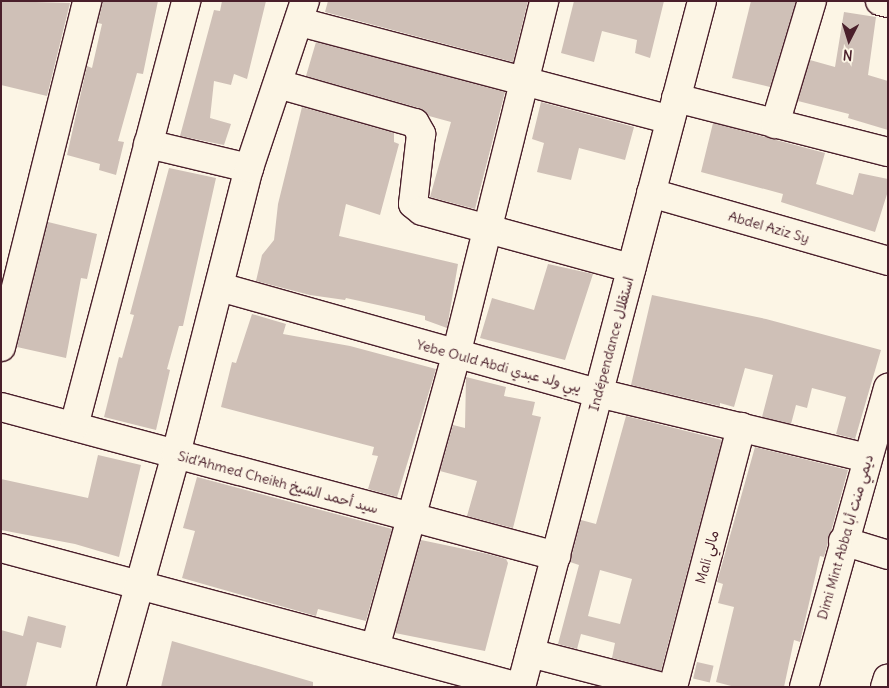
<!DOCTYPE html>
<meta charset="utf-8">
<style>
body{margin:0}
#map{position:relative;width:889px;height:688px;overflow:hidden;background:#fcf5e5;font-family:Delius,"Playpen Sans Arabic",sans-serif}
div>[style]{position:absolute}
.building>*{inset:0;background:#cfc0b7;transform-origin:0 0}
.roads{filter:drop-shadow(1px 0 #4a1f2b) drop-shadow(-1px 0 #4a1f2b) drop-shadow(0 1px #4a1f2b) drop-shadow(0 -1px #4a1f2b)}
.minor>*{height:28px;margin:-14px;padding:0 14px;transform-origin:14px;border-radius:14px;background:#fcf5e5}
span{translate:-50% -50%;white-space:nowrap;text-align:center;line-height:1.15;-webkit-text-stroke:4.5px #fcf5e5;paint-order:stroke}
.street-label{font-size:14px;color:#4a1f2b}
.frame{position:absolute;inset:0;border:2px solid #4a1f2b;pointer-events:none}
.north{position:absolute;left:824px;top:15px;width:50px;height:50px;-webkit-text-stroke:4px #fcf5e5;paint-order:stroke;rotate:185deg;font-size:14px;font-weight:700;line-height:20px;text-align:center;color:#4a1f2b}
.north::after{content:'';display:block;margin:auto;width:18px;height:22px;background:#4a1f2b;clip-path:polygon(50% 0,100% 100%,50% 72%,0 100%)}
</style>
<div id="map">
<div class="building">
<i style="clip-path:polygon(1px 1px,70px 3px,47px 96px,1px 85px)"></i>
<i style="clip-path:polygon(103px 1px,158px 1px,143px 74px,137px 73px,118px 141px,124px 142px,116px 175px,99px 170px,100px 164px,67px 155px,87px 66px,92px 68px,102px 24px,98px 23px)"></i>
<i style="clip-path:polygon(222px 1px,266px 1px,247px 79px,234px 74px,231px 85px,214px 81px,210px 118px,231px 124px,224px 145px,180px 136px,214px 10px,220px 11px)"></i>
<i style="clip-path:polygon(328px 1px,528px 1px,513px 62px,325px 12px)"></i>
<i style="clip-path:polygon(574px 1px,664px 1px,650px 58px,635px 53px,637px 40px,602px 31px,594px 62px,561px 53px)"></i>
<i style="clip-path:polygon(751px 1px,796px 1px,770px 87px,732px 78px)"></i>
<i style="clip-path:polygon(844px 12px,876px 17px,868px 75px,888px 81px,888px 130px,848px 118px,849px 114px,798px 101px,810px 60px,835px 67px)"></i>
<i style="clip-path:polygon(316px 42px,505px 92px,475px 209px,430px 197px,451px 122px,429px 116px,419px 108px,306px 76px)"></i>
<i style="clip-path:polygon(541px 102px,634px 127px,625px 160px,579px 148px,571px 180px,537px 172px,544px 143px,532px 139px)"></i>
<i style="clip-path:polygon(302px 107px,394px 133px,394px 142px,399px 144px,380px 215px,346px 204px,339px 236px,458px 264px,447px 328px,425px 320px,425px 316px,396px 309px,346px 298px,345px 300px,310px 295px,256px 281px,262px 255px,274px 240px,278px 204px)"></i>
<i style="clip-path:polygon(713px 123px,825px 153px,816px 184px,853px 195px,859px 173px,888px 179px,888px 191px,875px 232px,781px 202px,783px 194px,701px 172px)"></i>
<i style="clip-path:polygon(169px 168px,216px 178px,183px 326px,179px 326px,167px 369px,170px 370px,156px 430px,104px 417px,119px 357px,122px 358px,134px 315px,130px 314px)"></i>
<i style="clip-path:polygon(48px 222px,97px 234px,87px 279px,81px 278px,66px 358px,17px 347px)"></i>
<i style="clip-path:polygon(548px 264px,593px 274px,565px 360px,480px 338px,492px 298px,534px 310px)"></i>
<i style="clip-path:polygon(652px 295px,766px 319px,881px 350px,855px 439px,836px 434px,846px 397px,812px 388px,807px 408px,796px 405px,791px 424px,762px 417px,773px 375px,745px 368px,734px 407px,720px 403px,720px 406px,631px 385px)"></i>
<i style="clip-path:polygon(252px 314px,286px 324px,283px 334px,350px 346px,436px 369px,397px 497px,368px 489px,378px 456px,372px 455px,374px 447px,221px 407px,232px 362px,236px 363px)"></i>
<i style="clip-path:polygon(466px 377px,506px 387px,504px 396px,535px 402px,532px 415px,541px 417px,513px 528px,467px 516px,477px 481px,440px 471px,453px 425px,465px 428px)"></i>
<i style="clip-path:polygon(evenodd,626px 416px,722px 440px,661px 671px,612px 658px,615px 643px,581px 634px,577px 649px,558px 644px,579px 565px,570px 562px,581px 520px,596px 524px,626px 416px,600px 570px,632px 579px,620px 624px,588px 616px,600px 570px)"></i>
<i style="clip-path:polygon(755px 447px,848px 470px,824px 557px,820px 556px,800px 642px,794px 640px,784px 687px,735px 687px,716px 682px,734px 607px,718px 603px,723px 584px,717px 582px)"></i>
<i style="clip-path:polygon(98px 455px,141px 465px,119px 557px,75px 544px,1px 530px,1px 479px,88px 498px)"></i>
<i style="clip-path:polygon(197px 477px,392px 529px,366px 621px,318px 609px,316px 616px,182px 578px,195px 531px,183px 528px)"></i>
<i style="clip-path:polygon(421px 540px,488px 554px,506px 559px,508px 563px,485px 651px,395px 633px)"></i>
<i style="clip-path:polygon(28px 616px,66px 626px,61px 648px,37px 642px,26px 687px,1px 687px,1px 630px,23px 636px)"></i>
<i style="clip-path:polygon(172px 641px,313px 682px,313px 687px,161px 687px)"></i>
<i style="left:697px;top:662px;width:17px;height:17px;rotate:13deg"></i>
</div>
<div class="roads">
<div class="minor">
<i style="left:880px;top:1px;width:8px;rotate:14deg"></i>
<i style="left:300px;top:22px;width:383px;rotate:14.8deg"></i>
<i style="left:278px;top:84px;width:142px;rotate:15.9deg"></i>
<i style="left:415px;top:123px;width:13px;rotate:61deg"></i>
<i style="left:421px;top:134px;width:70px;rotate:96.5deg"></i>
<i style="left:413px;top:204px;width:11px;rotate:38deg"></i>
<i style="left:422px;top:211px;width:217px;rotate:15.3deg"></i>
<i style="left:676px;top:98px;width:219px;rotate:14.3deg"></i>
<i style="left:775px;top:124px;width:128px;rotate:-73.3deg"></i>
<i style="left:148px;top:144px;width:104px;rotate:13.4deg"></i>
<i style="left:651px;top:193px;width:247px;rotate:16deg"></i>
<i style="left:220px;top:287px;width:393px;rotate:15.7deg"></i>
<i style="left:598px;top:393px;width:277px;rotate:13.6deg"></i>
<i style="left:1px;top:347px;width:357px;rotate:-76deg"></i>
<i style="left:1px;top:407px;width:575px;rotate:15.03deg"></i>
<i style="left:74px;top:426px;width:440px;rotate:-75.2deg"></i>
<i style="left:843px;top:541px;width:47px;rotate:17.3deg"></i>
<i style="left:1px;top:548px;width:536px;rotate:15.02deg"></i>
<i style="left:375px;top:648px;width:304px;rotate:-74.5deg"></i>
<i style="left:456px;top:355px;width:365px;rotate:-76deg"></i>
<i style="left:530px;top:653px;width:136px;rotate:14.4deg"></i>
<i style="left:111px;top:687px;width:242px;rotate:-74.4deg"></i>
<i style="left:176px;top:454px;width:295px;rotate:-75.7deg"></i>
<i style="left:249px;top:168px;width:176px;rotate:-71.5deg"></i>
<i style="left:521px;top:687px;width:709px;rotate:-75.22deg"></i>
<i style="left:673px;top:687px;width:269px;rotate:-75.3deg"></i>
<i style="left:804px;top:687px;width:311px;rotate:-74.3deg"></i>
<i style="left:885px;top:687px;width:9px;rotate:-72deg"></i>
</div>
</div>
<div class="street-label">
<span style="left:769px;top:227px;rotate:16deg">Abdel Aziz Sy</span>
<span style="left:611px;top:344px;rotate:-75deg">Indépendance استقلال</span>
<span style="left:499px;top:366px;rotate:15deg">Yebe Ould Abdi يبي ولد عبدي</span>
<span style="left:278px;top:482px;rotate:15deg">Sid'Ahmed Cheikh سيد أحمد الشيخ</span>
<span style="left:845px;top:537px;rotate:-74deg">Dimi Mint Abba ديمي منت أبا</span>
<span style="left:707px;top:557px;rotate:-75deg">Mali مالي</span>
</div>
<div class="frame"></div>
<div class="north">N</div>
</div>
